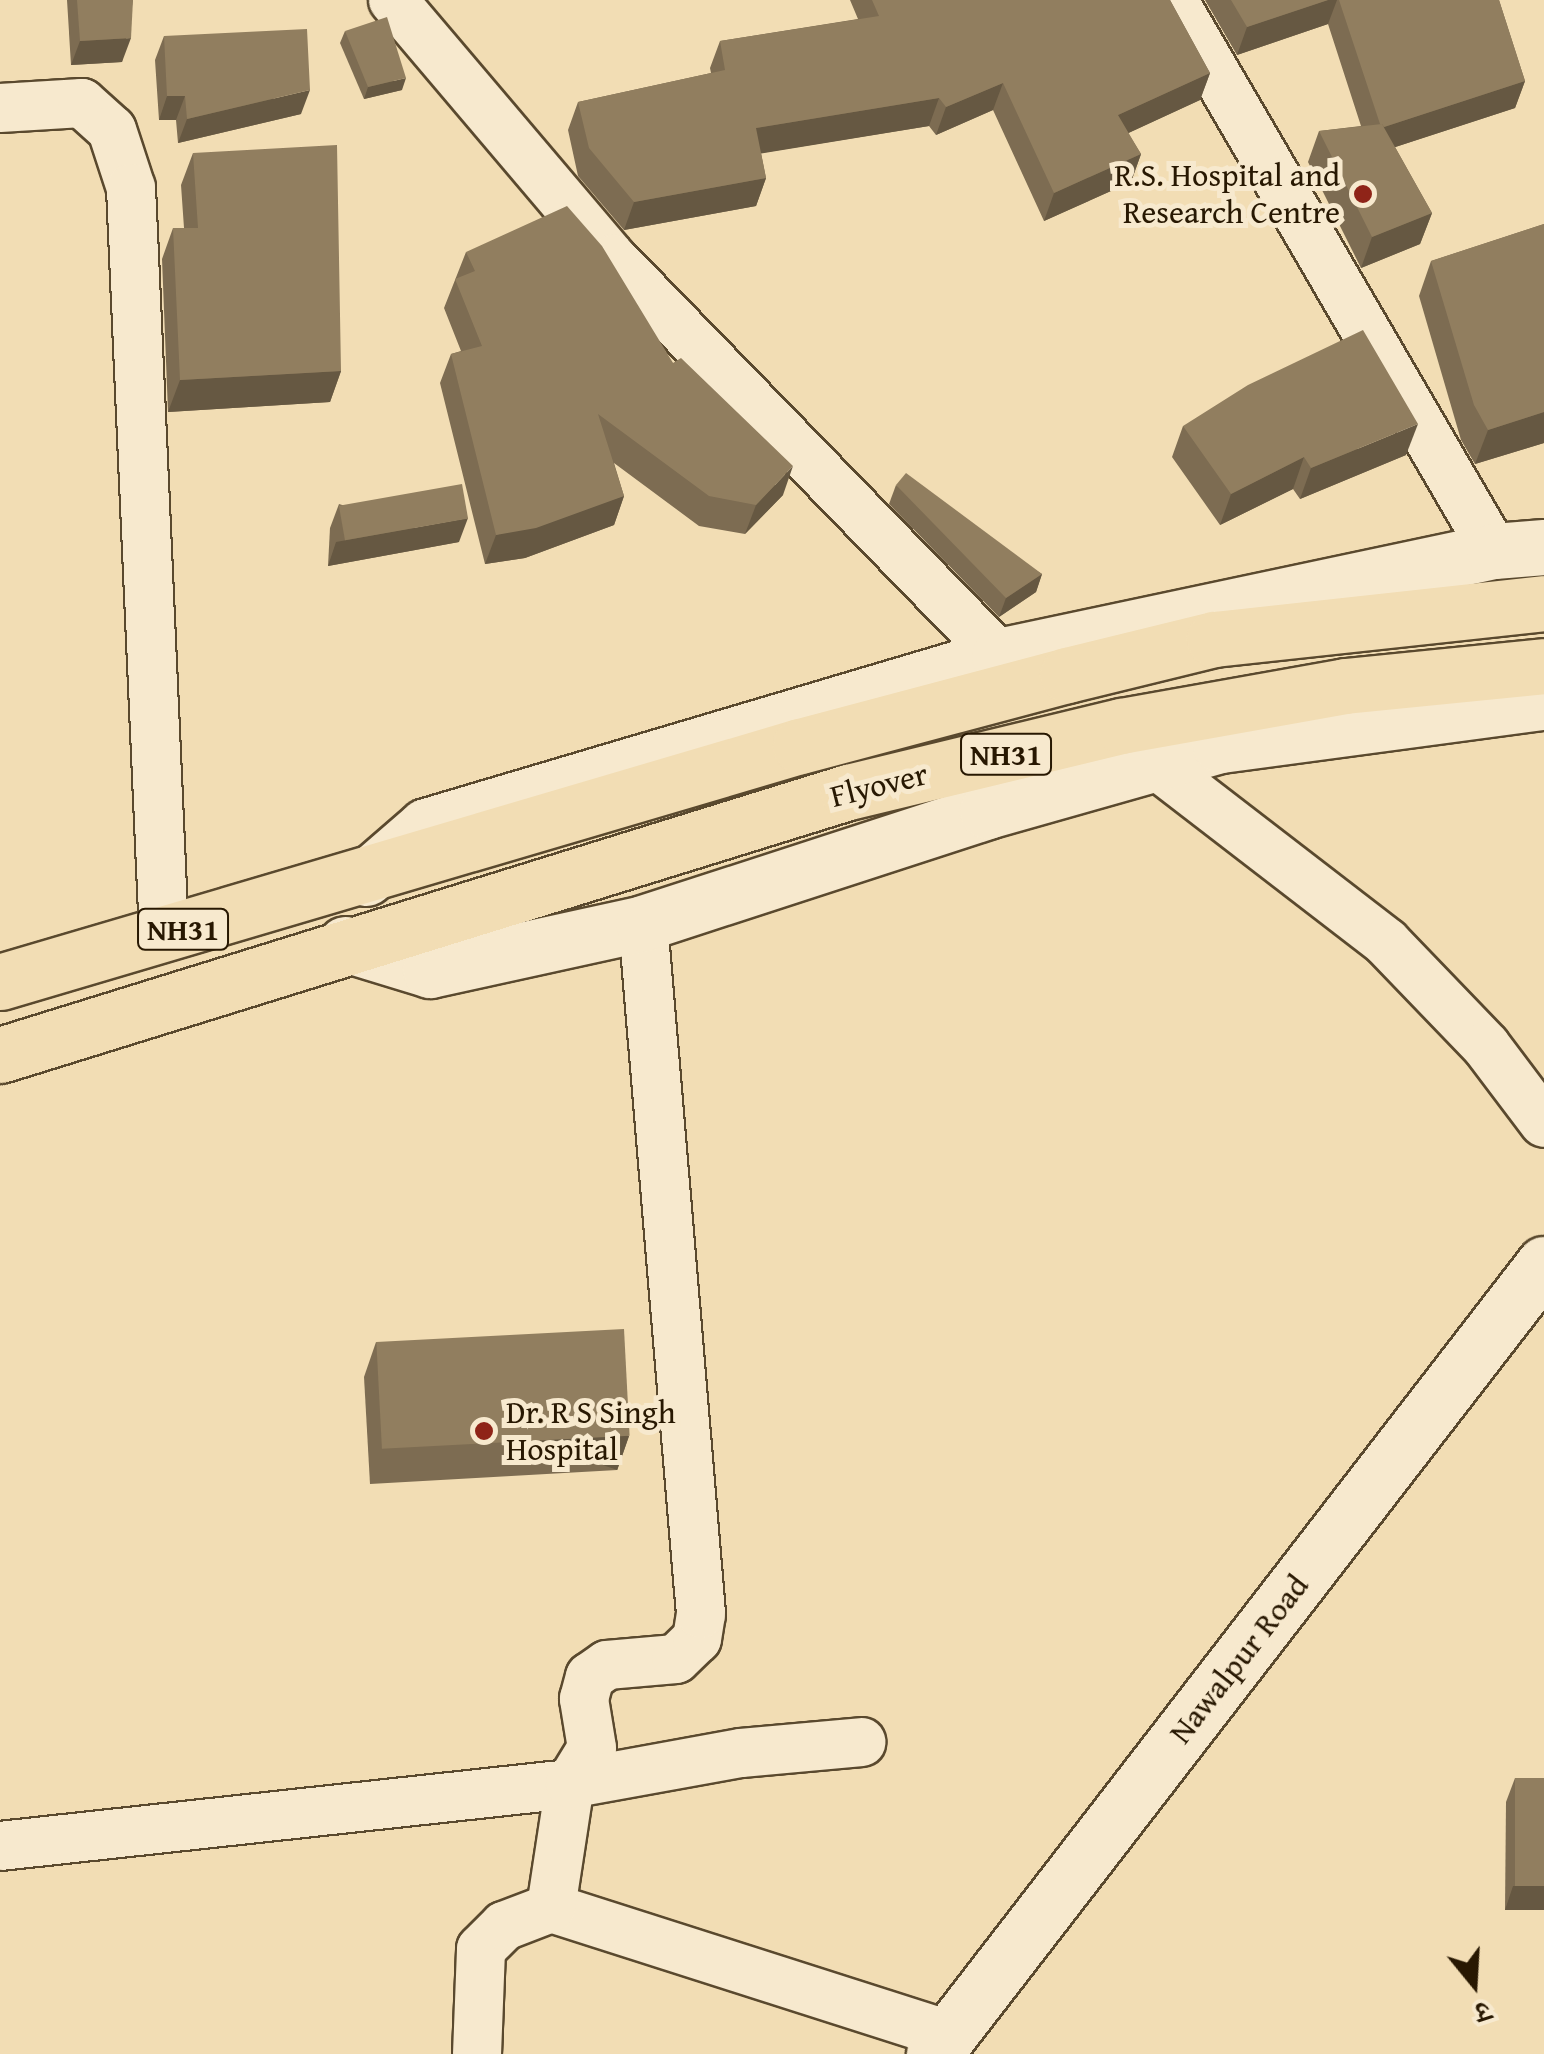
<!DOCTYPE html>
<meta charset="utf-8">
<style>
body{margin:0}
#map{position:relative;width:1544px;height:2054px;overflow:hidden;background:#f2ddb4;font-family:"Gentium Book Plus","Noto Serif Devanagari",serif}
div>[style]{position:absolute}
.roads{filter:drop-shadow(2px 0 #5a492e) drop-shadow(-2px 0 #5a492e) drop-shadow(0 2px #5a492e) drop-shadow(0 -2px #5a492e)}
.street>*{height:48px;margin:-24px;padding:0 24px;transform-origin:24px;border-radius:24px;background:#f7e9ce}
.secondary>*{height:55px;margin:-27.5px;padding:0 27.5px;transform-origin:27.5px;border-radius:27.5px;background:#f7e9ce}
.highway>*{height:55px;margin:-27.5px;padding:0 27.5px;transform-origin:27.5px;border-radius:27.5px;background:#f2ddb4}
.wall>*{inset:0;background:#7d6c52}
.shaded-wall>*{inset:0;background:#665842;transform-origin:0 0}
.building>*{inset:0;background:#917e5f;transform-origin:0 0}
.dots>*{width:28px;height:28px;translate:-50% -50%;box-sizing:border-box;border:5px solid #f7e9ce;border-radius:50%}
span{translate:-50% -50%;white-space:nowrap;text-align:center;line-height:1.15;-webkit-text-stroke:10px #f7e9ce;paint-order:stroke}
.shield-label span{padding:2px 8px;background:#f7e9ce;border:2px solid;border-radius:8px;-webkit-text-stroke-width:0}
.shield-label{font-size:30px;color:#281802;font-weight:700}
.poi-label{font-size:32px;color:#281802}
.right{translate:-100% -50%;text-align:right}
.left{translate:0 -50%;text-align:left}
.street-label{font-size:32px;color:#281802}
.north{position:absolute;left:1424px;top:1934px;width:100px;height:100px;-webkit-text-stroke:8px #f7e9ce;paint-order:stroke;rotate:162deg;font-size:28px;font-weight:700;line-height:40px;text-align:center;color:#281802}
.north::after{content:'';display:block;margin:auto;width:35px;height:45px;background:#281802;clip-path:polygon(50% 0,100% 100%,50% 72%,0 100%)}
</style>
<div id="map">
<div class="roads">
<div class="street">
<i style="left:393px;top:0;width:340px;rotate:49.7deg"></i>
<i style="left:613px;top:259px;width:554px;rotate:45.8deg"></i>
<i style="left:1173px;top:0;width:638px;rotate:59.78deg"></i>
<i style="left:0;top:108px;width:82px;rotate:-3.5deg"></i>
<i style="left:82px;top:103px;width:40px;rotate:42deg"></i>
<i style="left:112px;top:130px;width:61px;rotate:71.9deg"></i>
<i style="left:131px;top:188px;width:747px;rotate:87.47deg"></i>
<i style="left:1155px;top:764px;width:292px;rotate:37.6deg"></i>
<i style="left:1386px;top:942px;width:144px;rotate:46.1deg"></i>
<i style="left:1486px;top:1046px;width:96px;rotate:53deg"></i>
<i style="left:0;top:1846px;width:573px;rotate:-6.21deg"></i>
<i style="left:570px;top:1784px;width:42px;rotate:-58.6deg"></i>
<i style="left:592px;top:1748px;width:50px;rotate:-99.3deg"></i>
<i style="left:584px;top:1699px;width:23px;rotate:-75deg"></i>
<i style="left:590px;top:1677px;width:21px;rotate:-35deg"></i>
<i style="left:607px;top:1665px;width:69px;rotate:-5deg"></i>
<i style="left:676px;top:1659px;width:29px;rotate:-44deg"></i>
<i style="left:697px;top:1639px;width:25px;rotate:-81deg"></i>
<i style="left:701px;top:1614px;width:693px;rotate:-94.8deg"></i>
<i style="left:551px;top:1908px;width:417px;rotate:17.7deg"></i>
<i style="left:477px;top:2054px;width:105px;rotate:-87.8deg"></i>
<i style="left:481px;top:1949px;width:33px;rotate:-45deg"></i>
<i style="left:504px;top:1926px;width:50px;rotate:-21deg"></i>
<i style="left:551px;top:1908px;width:125px;rotate:-81.3deg"></i>
<i style="left:570px;top:1784px;width:174px;rotate:-10.3deg"></i>
<i style="left:741px;top:1753px;width:121px;rotate:-5.2deg"></i>
</div>
<div class="secondary">
<i style="left:366px;top:878px;width:79px;rotate:-40.9deg"></i>
<i style="left:426px;top:826px;width:598px;rotate:-16.52deg"></i>
<i style="left:999px;top:656px;width:506px;rotate:-11.98deg"></i>
<i style="left:1494px;top:551px;width:50px;rotate:-4.6deg"></i>
<i style="left:345px;top:944px;width:89px;rotate:17deg"></i>
<i style="left:430px;top:970px;width:218px;rotate:-12.4deg"></i>
<i style="left:643px;top:923px;width:362px;rotate:-18deg"></i>
<i style="left:987px;top:811px;width:242px;rotate:-15.8deg"></i>
<i style="left:1220px;top:745px;width:327px;rotate:-7.6deg"></i>
<i style="left:934px;top:2054px;width:998px;rotate:-52.33deg"></i>
</div>
<div class="highway">
<i style="left:0;top:982px;width:834px;rotate:-16.44deg"></i>
<i style="left:800px;top:746px;width:276px;rotate:-14.9deg"></i>
<i style="left:1067px;top:675px;width:151px;rotate:-13.8deg"></i>
<i style="left:1214px;top:639px;width:332px;rotate:-6.2deg"></i>
<i style="left:0;top:1055px;width:888px;rotate:-17.23deg"></i>
<i style="left:848px;top:792px;width:281px;rotate:-13.6deg"></i>
<i style="left:1121px;top:726px;width:228px;rotate:-10.1deg"></i>
<i style="left:1345px;top:686px;width:200px;rotate:-5.7deg"></i>
</div>
</div>
<div class="wall">
<i style="clip-path:polygon(67px 0,133px 0,122px 62px,71px 65px)"></i>
<i style="clip-path:polygon(850px 0,1170px 0,1210px 73px,1200px 100px,1128px 133px,1141px 154px,1131px 182px,1044px 221px,993px 110px,936px 135px,929px 126px,761px 153px,766px 178px,756px 206px,624px 230px,578px 176px,568px 130px,578px 102px,711px 73px,710px 68px,720px 41px,858px 19px)"></i>
<i style="clip-path:polygon(1205px 0,1499px 0,1525px 81px,1515px 108px,1395px 147px,1432px 213px,1420px 244px,1361px 268px,1308px 162px,1319px 131px,1361px 126px,1328px 24px,1237px 55px)"></i>
<i style="clip-path:polygon(345px 31px,402px 90px,364px 99px,340px 43px)"></i>
<i style="clip-path:polygon(164px 36px,301px 114px,178px 143px,176px 120px,159px 120px,155px 60px)"></i>
<i style="clip-path:polygon(193px 153px,341px 371px,330px 402px,168px 412px,162px 259px,173px 228px,184px 228px,181px 185px)"></i>
<i style="clip-path:polygon(1544px 224px,1544px 443px,1475px 464px,1461px 440px,1419px 296px,1431px 261px)"></i>
<i style="clip-path:polygon(466px 252px,673px 363px,783px 495px,745px 534px,699px 526px,614px 463px,624px 496px,614px 525px,525px 558px,485px 564px,440px 383px,451px 354px,461px 351px,444px 308px)"></i>
<i style="clip-path:polygon(1183px 426px,1406px 455px,1300px 499px,1293px 489px,1220px 525px,1172px 457px)"></i>
<i style="clip-path:polygon(896px 485px,1042px 574px,1036px 592px,999px 617px,889px 504px)"></i>
<i style="clip-path:polygon(339px 504px,459px 542px,328px 566px,330px 528px)"></i>
<i style="clip-path:polygon(376px 1342px,629px 1436px,617px 1470px,370px 1484px,364px 1377px)"></i>
<i style="clip-path:polygon(1515px 1778px,1544px 1910px,1505px 1910px,1506px 1802px)"></i>
</div>
<div class="shaded-wall">
<i style="clip-path:polygon(1328px 0,1337px 0,1328px 24px,1237px 55px,1247px 27px)"></i>
<i style="clip-path:polygon(131px 38px,122px 62px,71px 65px,80px 41px)"></i>
<i style="clip-path:polygon(1210px 73px,1200px 100px,1107px 143px,1118px 115px)"></i>
<i style="clip-path:polygon(406px 78px,402px 90px,364px 99px,368px 87px)"></i>
<i style="clip-path:polygon(1525px 81px,1515px 108px,1371px 155px,1381px 128px)"></i>
<i style="clip-path:polygon(1003px 83px,993px 110px,936px 135px,946px 107px)"></i>
<i style="clip-path:polygon(310px 90px,301px 114px,178px 143px,187px 119px)"></i>
<i style="clip-path:polygon(167px 96px,185px 96px,176px 120px,159px 120px)"></i>
<i style="clip-path:polygon(939px 98px,929px 126px,746px 156px,756px 128px)"></i>
<i style="clip-path:polygon(1141px 154px,1131px 182px,1044px 221px,1054px 193px)"></i>
<i style="clip-path:polygon(766px 178px,756px 206px,624px 230px,634px 202px)"></i>
<i style="clip-path:polygon(1432px 213px,1420px 244px,1361px 268px,1372px 237px)"></i>
<i style="clip-path:polygon(341px 371px,330px 402px,168px 412px,180px 380px)"></i>
<i style="clip-path:polygon(1544px 412px,1544px 443px,1475px 464px,1488px 430px)"></i>
<i style="clip-path:polygon(1418px 424px,1406px 455px,1300px 499px,1311px 468px)"></i>
<i style="clip-path:polygon(1304px 457px,1293px 489px,1220px 525px,1231px 494px)"></i>
<i style="clip-path:polygon(793px 466px,783px 495px,745px 534px,756px 505px)"></i>
<i style="clip-path:polygon(624px 496px,614px 525px,525px 558px,485px 564px,496px 535px)"></i>
<i style="clip-path:polygon(468px 518px,459px 542px,328px 566px,336px 542px)"></i>
<i style="clip-path:polygon(1042px 574px,1036px 592px,999px 617px,1006px 598px)"></i>
<i style="left:629px;top:1436px;width:36px;height:247px;rotate:109deg"></i>
<i style="clip-path:polygon(1513px 1886px,1544px 1886px,1544px 1910px,1505px 1910px)"></i>
</div>
<div class="building">
<i style="clip-path:polygon(77px 0,133px 0,131px 38px,80px 41px)"></i>
<i style="clip-path:polygon(872px 0,1170px 0,1210px 73px,1118px 115px,1141px 154px,1054px 193px,1003px 83px,946px 107px,939px 98px,756px 128px,766px 178px,634px 202px,589px 148px,578px 102px,725px 70px,720px 41px,879px 16px)"></i>
<i style="clip-path:polygon(1231px 0,1328px 0,1247px 27px)"></i>
<i style="clip-path:polygon(1339px 0,1499px 0,1525px 81px,1384px 127px,1382px 124px,1380px 124px)"></i>
<i style="clip-path:polygon(387px 17px,406px 78px,368px 87px,345px 31px)"></i>
<i style="clip-path:polygon(307px 29px,310px 90px,187px 119px,185px 96px,167px 96px,164px 36px)"></i>
<i style="clip-path:polygon(1382px 124px,1432px 213px,1372px 237px,1319px 131px)"></i>
<i style="clip-path:polygon(337px 145px,341px 371px,180px 380px,173px 228px,198px 228px,193px 153px)"></i>
<i style="clip-path:polygon(567px 206px,602px 246px,673px 363px,681px 358px,793px 466px,756px 505px,709px 496px,598px 414px,624px 496px,536px 528px,496px 535px,451px 354px,482px 346px,455px 279px,475px 271px,466px 252px)"></i>
<i style="clip-path:polygon(1544px 224px,1544px 412px,1488px 430px,1474px 405px,1431px 261px)"></i>
<i style="clip-path:polygon(1363px 330px,1418px 424px,1311px 468px,1304px 457px,1231px 494px,1183px 426px,1248px 385px)"></i>
<i style="clip-path:polygon(906px 473px,1042px 574px,1006px 598px,896px 485px)"></i>
<i style="left:462px;top:484px;width:35px;height:125px;rotate:80deg"></i>
<i style="left:624px;top:1329px;width:107px;height:248px;rotate:87deg"></i>
<i style="left:1515px;top:1778px;width:29px;height:108px"></i>
</div>
<div class="dots">
<i style="left:1363px;top:194px;background:#8f2418"></i>
<i style="left:484px;top:1431px;background:#8f2418"></i>
</div>
<div class="shield-label">
<span style="left:1006px;top:754px">NH31</span>
<span style="left:183px;top:929px">NH31</span>
</div>
<div class="poi-label">
<span class="right" style="left:1340px;top:194px">R.S. Hospital and<br>Research Centre</span>
<span class="left" style="left:506px;top:1431px">Dr. R S Singh<br>Hospital</span>
</div>
<div class="street-label">
<span style="left:879px;top:785px;rotate:-14deg">Flyover</span>
<span style="left:1239px;top:1659px;rotate:-52deg">Nawalpur Road</span>
</div>
<div class="north">उ</div>
</div>
